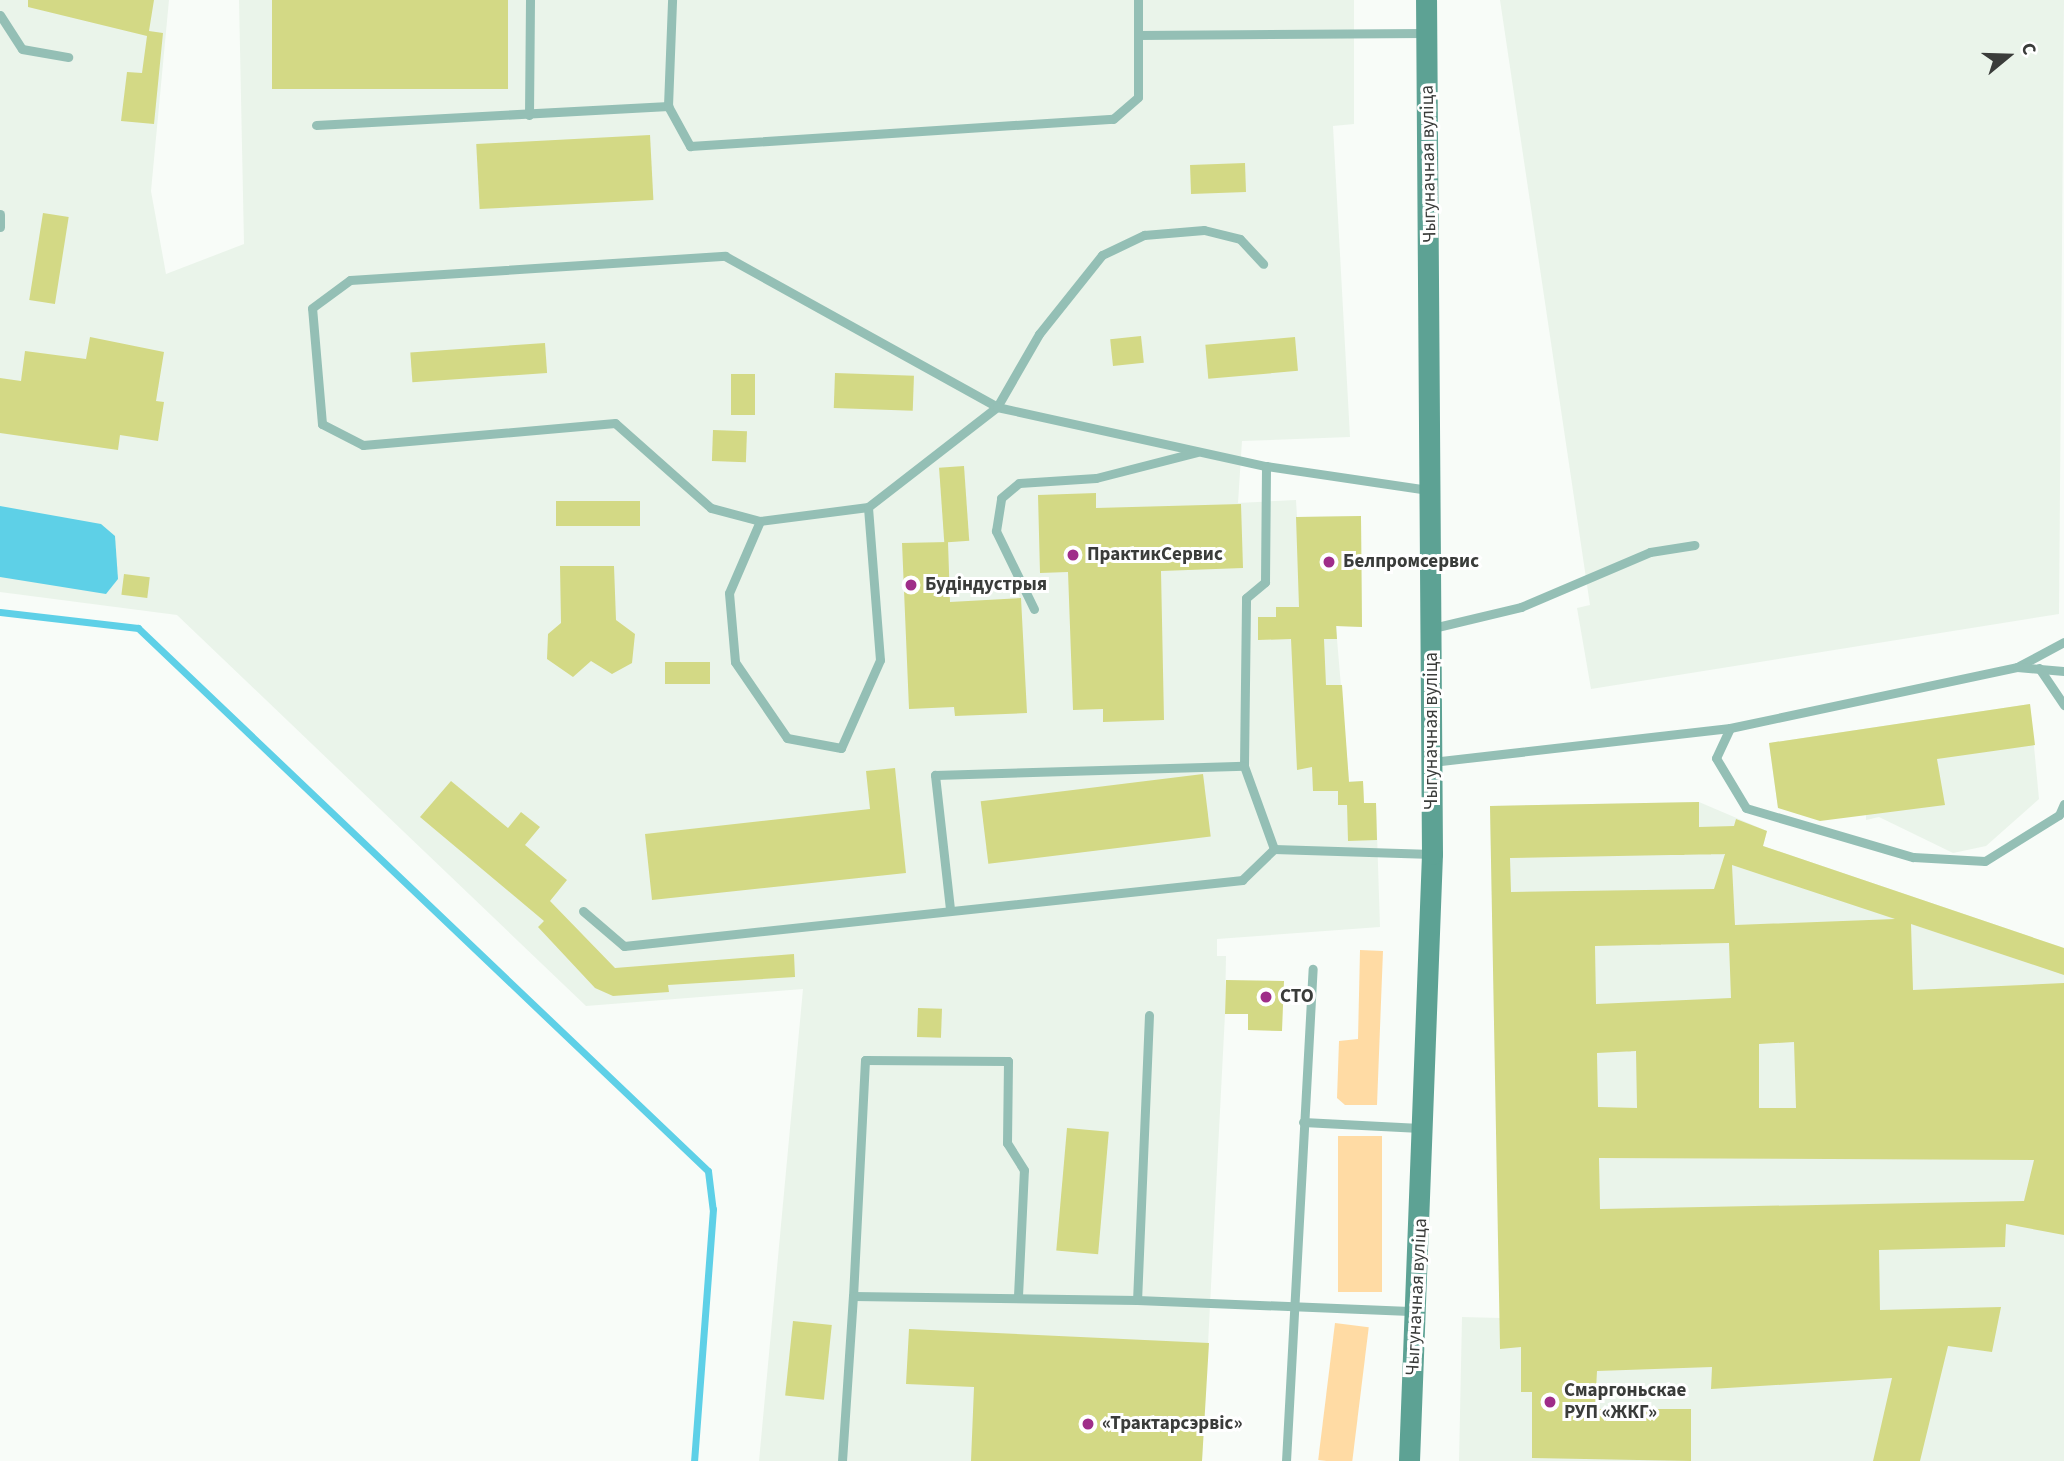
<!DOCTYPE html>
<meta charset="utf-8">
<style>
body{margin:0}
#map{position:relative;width:2064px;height:1461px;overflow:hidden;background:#f8fcf8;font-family:"Source Sans 3",sans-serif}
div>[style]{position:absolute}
.built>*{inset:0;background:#eaf4ea}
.green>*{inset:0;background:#ffdba4;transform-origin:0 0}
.water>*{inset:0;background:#5ed0e7}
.stream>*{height:7px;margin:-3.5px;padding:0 3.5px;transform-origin:3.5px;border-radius:3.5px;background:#5ed0e7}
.building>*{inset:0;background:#d3d985;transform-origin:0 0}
.lane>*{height:9px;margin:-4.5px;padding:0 4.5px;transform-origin:4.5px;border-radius:4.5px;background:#94bfb5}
.secondary>*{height:21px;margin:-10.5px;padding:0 10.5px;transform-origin:10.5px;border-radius:10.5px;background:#5da294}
.dots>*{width:19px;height:19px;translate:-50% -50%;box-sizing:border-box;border:4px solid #fff;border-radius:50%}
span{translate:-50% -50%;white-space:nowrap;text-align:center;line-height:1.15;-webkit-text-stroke:6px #fff;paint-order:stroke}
.street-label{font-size:19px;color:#3a3c3a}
.poi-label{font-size:19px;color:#3a3c3a;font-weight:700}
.left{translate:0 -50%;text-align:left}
.north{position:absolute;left:1973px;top:21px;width:70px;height:70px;-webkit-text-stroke:5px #fff;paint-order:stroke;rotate:71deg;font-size:19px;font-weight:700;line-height:28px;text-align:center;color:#3a3c3a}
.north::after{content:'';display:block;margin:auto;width:24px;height:32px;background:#3a3c3a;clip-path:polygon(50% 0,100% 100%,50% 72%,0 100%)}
</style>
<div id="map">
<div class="built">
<i style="clip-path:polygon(0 0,169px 0,151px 191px,166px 274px,244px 244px,239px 0,1354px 0,1354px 124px,1333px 126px,1350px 437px,1242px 441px,1238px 503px,1296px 500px,1297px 517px,1361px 516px,1362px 627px,1337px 626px,1337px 639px,1349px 781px,1363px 781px,1364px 803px,1376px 803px,1380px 927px,1217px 939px,1217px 956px,1226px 956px,1225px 1014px,1202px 1461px,759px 1461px,803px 989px,586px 1006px,177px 615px,0 592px)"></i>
<i style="clip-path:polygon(1500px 0,2064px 0,2059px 614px,1591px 689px,1577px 608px,1590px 605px)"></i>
<i style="clip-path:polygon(2030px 704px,2039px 799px,1986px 846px,1953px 853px,1879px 817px,1866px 820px,1866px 812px,1778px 808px,1769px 743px)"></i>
<i style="clip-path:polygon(1699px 802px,1767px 831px,1763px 846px,2064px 948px,2064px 1461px,1459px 1461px,1462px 1317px,1501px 1318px,1490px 806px)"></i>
</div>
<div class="green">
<i style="clip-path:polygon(1360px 950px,1383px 951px,1377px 1105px,1345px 1105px,1337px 1098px,1339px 1041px,1358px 1039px)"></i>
<i style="left:1338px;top:1136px;width:44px;height:156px"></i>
<i style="left:1335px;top:1323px;width:34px;height:138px;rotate:7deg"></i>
</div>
<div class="water">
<i style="clip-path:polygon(0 506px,101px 524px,115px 536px,118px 579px,106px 594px,0 577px)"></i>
</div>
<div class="stream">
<i style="left:0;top:612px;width:139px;rotate:6.6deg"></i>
<i style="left:138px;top:628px;width:787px;rotate:43.61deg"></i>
<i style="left:708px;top:1171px;width:38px;rotate:83deg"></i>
<i style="left:713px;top:1209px;width:253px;rotate:94.3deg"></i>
</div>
<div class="building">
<i style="clip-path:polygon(28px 0,154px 0,149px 31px,163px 33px,154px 124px,121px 121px,127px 72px,142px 73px,147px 36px,28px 7px)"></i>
<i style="left:272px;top:0;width:236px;height:89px"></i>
<i style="left:650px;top:135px;width:65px;height:174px;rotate:87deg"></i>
<i style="left:1245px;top:163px;width:29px;height:55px;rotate:88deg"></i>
<i style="left:43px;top:213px;width:26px;height:88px;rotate:9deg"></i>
<i style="left:1141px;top:336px;width:27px;height:31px;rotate:84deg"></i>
<i style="clip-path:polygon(90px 337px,164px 352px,156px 401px,164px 402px,158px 441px,120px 435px,118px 450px,0 433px,0 378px,21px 381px,25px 351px,86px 359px)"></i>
<i style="left:1295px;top:337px;width:34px;height:90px;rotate:85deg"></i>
<i style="left:545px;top:343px;width:30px;height:135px;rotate:86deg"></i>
<i style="left:835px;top:373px;width:79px;height:35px;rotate:2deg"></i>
<i style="left:731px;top:374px;width:24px;height:41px"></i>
<i style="left:713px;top:430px;width:34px;height:31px;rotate:2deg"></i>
<i style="left:964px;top:466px;width:75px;height:25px;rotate:86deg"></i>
<i style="clip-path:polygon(1096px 493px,1096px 508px,1241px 504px,1243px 568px,1161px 571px,1164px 720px,1103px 722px,1103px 709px,1073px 710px,1068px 572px,1040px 573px,1038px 495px)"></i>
<i style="left:640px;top:501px;width:25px;height:84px;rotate:90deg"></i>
<i style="clip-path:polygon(1361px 516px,1362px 627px,1336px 626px,1337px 639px,1324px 639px,1326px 685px,1342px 685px,1349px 782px,1363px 781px,1364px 803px,1376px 803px,1377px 840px,1348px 841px,1347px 805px,1338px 805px,1338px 791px,1313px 791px,1312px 767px,1297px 770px,1291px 639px,1258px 640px,1258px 617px,1276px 617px,1276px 607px,1299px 607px,1296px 517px)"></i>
<i style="clip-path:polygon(948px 542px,950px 602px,1021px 598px,1027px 713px,955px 716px,954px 707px,909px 709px,902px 543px)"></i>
<i style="clip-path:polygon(560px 566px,614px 566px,616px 620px,635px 634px,632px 663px,612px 674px,591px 661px,573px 677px,547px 659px,548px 634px,561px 623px)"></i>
<i style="left:124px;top:574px;width:26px;height:21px;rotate:7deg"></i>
<i style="left:710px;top:662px;width:22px;height:45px;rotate:90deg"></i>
<i style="clip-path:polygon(2030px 704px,2035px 745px,1937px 759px,1945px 805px,1820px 821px,1778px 808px,1769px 743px)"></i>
<i style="clip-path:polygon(895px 768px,906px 873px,652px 900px,645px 834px,870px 809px,866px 771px)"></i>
<i style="left:1203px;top:774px;width:63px;height:224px;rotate:83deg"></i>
<i style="clip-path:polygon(451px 781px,508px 828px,521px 812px,540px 827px,525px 845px,567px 880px,550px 901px,615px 968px,794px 954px,795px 977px,668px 985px,669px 992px,613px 996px,595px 988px,538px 927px,544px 921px,420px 817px)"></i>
<i style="clip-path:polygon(evenodd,1699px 802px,1699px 827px,1734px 826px,1736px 819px,1767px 831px,1763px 846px,2064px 948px,2064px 975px,1911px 924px,1913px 990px,2064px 983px,2064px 1235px,2006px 1224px,2005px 1247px,1879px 1250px,1880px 1310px,2001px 1307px,1992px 1352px,1948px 1346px,1920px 1461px,1873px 1461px,1892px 1378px,1711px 1389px,1712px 1367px,1597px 1371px,1595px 1409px,1691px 1409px,1691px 1461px,1532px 1458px,1532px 1392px,1521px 1392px,1521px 1347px,1500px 1349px,1490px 806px,1699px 802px,1725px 854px,1714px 889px,1511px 892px,1510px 858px,1725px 854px,1699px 802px,1732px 865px,1895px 919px,1735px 925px,1732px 865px,1699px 802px,1729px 943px,1731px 998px,1596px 1004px,1595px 946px,1729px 943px,1699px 802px,1794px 1042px,1796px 1108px,1759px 1108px,1759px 1044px,1794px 1042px,1699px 802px,1636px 1051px,1637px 1108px,1598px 1107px,1597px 1053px,1636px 1051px,1699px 802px,1599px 1158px,2034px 1160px,2024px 1201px,1600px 1209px,1599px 1158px)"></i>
<i style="clip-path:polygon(1226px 980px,1284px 981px,1282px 1031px,1248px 1030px,1248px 1014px,1225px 1014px)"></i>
<i style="left:918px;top:1008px;width:24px;height:29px;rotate:2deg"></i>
<i style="left:1067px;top:1128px;width:42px;height:123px;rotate:5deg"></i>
<i style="left:793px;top:1321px;width:39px;height:75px;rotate:6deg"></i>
<i style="clip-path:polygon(909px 1329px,1209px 1343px,1202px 1461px,971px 1461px,974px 1387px,906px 1384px)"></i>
</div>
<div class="lane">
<i style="left:0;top:15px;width:40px;rotate:57.1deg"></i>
<i style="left:22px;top:49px;width:47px;rotate:9.9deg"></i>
<i style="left:1138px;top:35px;width:287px;rotate:-0.4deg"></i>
<i style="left:668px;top:106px;width:46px;rotate:61.2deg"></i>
<i style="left:690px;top:146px;width:424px;rotate:-3.7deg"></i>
<i style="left:1113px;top:119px;width:33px;rotate:-41deg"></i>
<i style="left:1138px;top:97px;width:97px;rotate:-90deg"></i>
<i style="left:529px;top:115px;width:115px;rotate:-89.5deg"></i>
<i style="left:316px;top:125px;width:353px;rotate:-3.1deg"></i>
<i style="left:668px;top:106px;width:106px;rotate:-87.8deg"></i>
<i style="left:0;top:214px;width:13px;rotate:90deg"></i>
<i style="left:868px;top:507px;width:109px;rotate:172.6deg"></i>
<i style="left:760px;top:521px;width:78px;rotate:113.3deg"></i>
<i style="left:729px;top:593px;width:69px;rotate:85deg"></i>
<i style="left:735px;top:662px;width:92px;rotate:55.6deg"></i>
<i style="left:787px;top:738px;width:55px;rotate:10.5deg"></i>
<i style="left:841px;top:748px;width:96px;rotate:-66.1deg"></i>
<i style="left:880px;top:660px;width:153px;rotate:-94.5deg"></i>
<i style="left:868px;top:507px;width:163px;rotate:-37.8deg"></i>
<i style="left:997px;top:407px;width:84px;rotate:-60.1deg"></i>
<i style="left:1039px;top:334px;width:101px;rotate:-51.4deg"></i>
<i style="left:1102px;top:255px;width:47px;rotate:-25.5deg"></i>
<i style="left:1144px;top:235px;width:60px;rotate:-4.8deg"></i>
<i style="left:1204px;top:230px;width:37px;rotate:14deg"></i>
<i style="left:1240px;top:239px;width:34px;rotate:47deg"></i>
<i style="left:760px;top:521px;width:51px;rotate:-165.1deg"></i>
<i style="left:711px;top:508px;width:128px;rotate:-138.5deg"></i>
<i style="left:615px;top:423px;width:253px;rotate:175deg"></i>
<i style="left:363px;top:445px;width:46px;rotate:-152.9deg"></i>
<i style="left:322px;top:424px;width:116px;rotate:-94.9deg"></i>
<i style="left:312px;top:308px;width:47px;rotate:-36.4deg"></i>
<i style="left:350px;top:280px;width:376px;rotate:-3.7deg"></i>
<i style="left:725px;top:256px;width:311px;rotate:29deg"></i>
<i style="left:997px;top:407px;width:275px;rotate:12.4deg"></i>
<i style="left:1034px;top:609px;width:87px;rotate:-116deg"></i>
<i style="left:996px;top:531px;width:33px;rotate:-81deg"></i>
<i style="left:1001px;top:498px;width:23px;rotate:-40deg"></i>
<i style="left:1019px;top:483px;width:77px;rotate:-3.7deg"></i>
<i style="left:1096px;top:478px;width:104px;rotate:-14.4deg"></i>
<i style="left:1433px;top:628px;width:90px;rotate:-13.4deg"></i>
<i style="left:1521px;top:607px;width:140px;rotate:-23.1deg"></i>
<i style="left:1650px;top:552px;width:45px;rotate:-9deg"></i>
<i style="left:2019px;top:666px;width:51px;rotate:-28.1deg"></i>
<i style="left:2039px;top:668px;width:45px;rotate:56deg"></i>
<i style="left:1730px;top:728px;width:33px;rotate:115deg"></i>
<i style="left:1716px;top:758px;width:58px;rotate:59deg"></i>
<i style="left:1746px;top:808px;width:174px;rotate:16.4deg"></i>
<i style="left:1913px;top:857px;width:72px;rotate:3.2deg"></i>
<i style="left:1985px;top:861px;width:87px;rotate:-31.9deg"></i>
<i style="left:2059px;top:815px;width:12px;rotate:-66deg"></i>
<i style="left:1432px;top:762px;width:300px;rotate:-6.5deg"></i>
<i style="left:1730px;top:728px;width:293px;rotate:-12deg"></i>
<i style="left:2017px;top:667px;width:47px;rotate:4.9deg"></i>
<i style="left:1244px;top:766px;width:168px;rotate:-89.3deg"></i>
<i style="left:1246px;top:598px;width:25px;rotate:-40deg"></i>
<i style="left:1265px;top:582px;width:116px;rotate:-89.5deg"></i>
<i style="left:1266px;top:466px;width:164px;rotate:8.4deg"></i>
<i style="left:950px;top:909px;width:135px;rotate:-96.4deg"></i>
<i style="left:935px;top:775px;width:309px;rotate:-1.7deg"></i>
<i style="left:1244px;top:766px;width:88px;rotate:70.1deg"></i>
<i style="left:583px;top:911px;width:54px;rotate:40.5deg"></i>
<i style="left:624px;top:946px;width:622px;rotate:-6.1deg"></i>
<i style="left:1242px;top:880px;width:45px;rotate:-44.1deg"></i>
<i style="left:1274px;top:849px;width:158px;rotate:1.8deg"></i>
<i style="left:1149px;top:1015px;width:285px;rotate:92.4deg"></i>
<i style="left:1137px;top:1300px;width:279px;rotate:2.3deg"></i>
<i style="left:1303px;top:1122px;width:117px;rotate:2.9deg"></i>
<i style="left:1018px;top:1296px;width:126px;rotate:-87.3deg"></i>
<i style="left:1024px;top:1170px;width:32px;rotate:-122deg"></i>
<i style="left:1007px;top:1143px;width:82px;rotate:-89.3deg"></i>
<i style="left:1008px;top:1061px;width:143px;rotate:-179.6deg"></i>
<i style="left:865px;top:1060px;width:236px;rotate:92.9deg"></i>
<i style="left:853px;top:1296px;width:284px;rotate:0.8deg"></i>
<i style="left:842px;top:1461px;width:165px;rotate:-86.2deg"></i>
<i style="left:1286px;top:1461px;width:493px;rotate:-86.9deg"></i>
</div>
<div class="secondary">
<i style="left:1409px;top:1461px;width:607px;rotate:-87.83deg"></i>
<i style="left:1432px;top:854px;width:854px;rotate:-90.4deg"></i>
</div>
<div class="dots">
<i style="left:1073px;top:555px;background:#9f2d89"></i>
<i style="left:1329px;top:562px;background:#9f2d89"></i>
<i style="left:911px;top:585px;background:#9f2d89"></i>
<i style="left:1266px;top:997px;background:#9f2d89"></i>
<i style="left:1550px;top:1402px;background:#9f2d89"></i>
<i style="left:1088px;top:1424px;background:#9f2d89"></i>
</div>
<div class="street-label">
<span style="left:1429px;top:164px;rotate:-91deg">Чыгуначная вуліца</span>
<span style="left:1432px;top:731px;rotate:-90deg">Чыгуначная вуліца</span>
<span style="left:1417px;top:1297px;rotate:-87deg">Чыгуначная вуліца</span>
</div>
<div class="poi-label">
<span class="left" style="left:1087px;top:555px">ПрактикСервис</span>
<span class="left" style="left:1343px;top:562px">Белпромсервис</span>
<span class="left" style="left:925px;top:585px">Будіндустрыя</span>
<span class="left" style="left:1280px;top:997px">СТО</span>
<span class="left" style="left:1564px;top:1402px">Смаргоньскае<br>РУП «ЖКГ»</span>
<span class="left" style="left:1102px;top:1424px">«Трактарсэрвіс»</span>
</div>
<div class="north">С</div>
</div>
